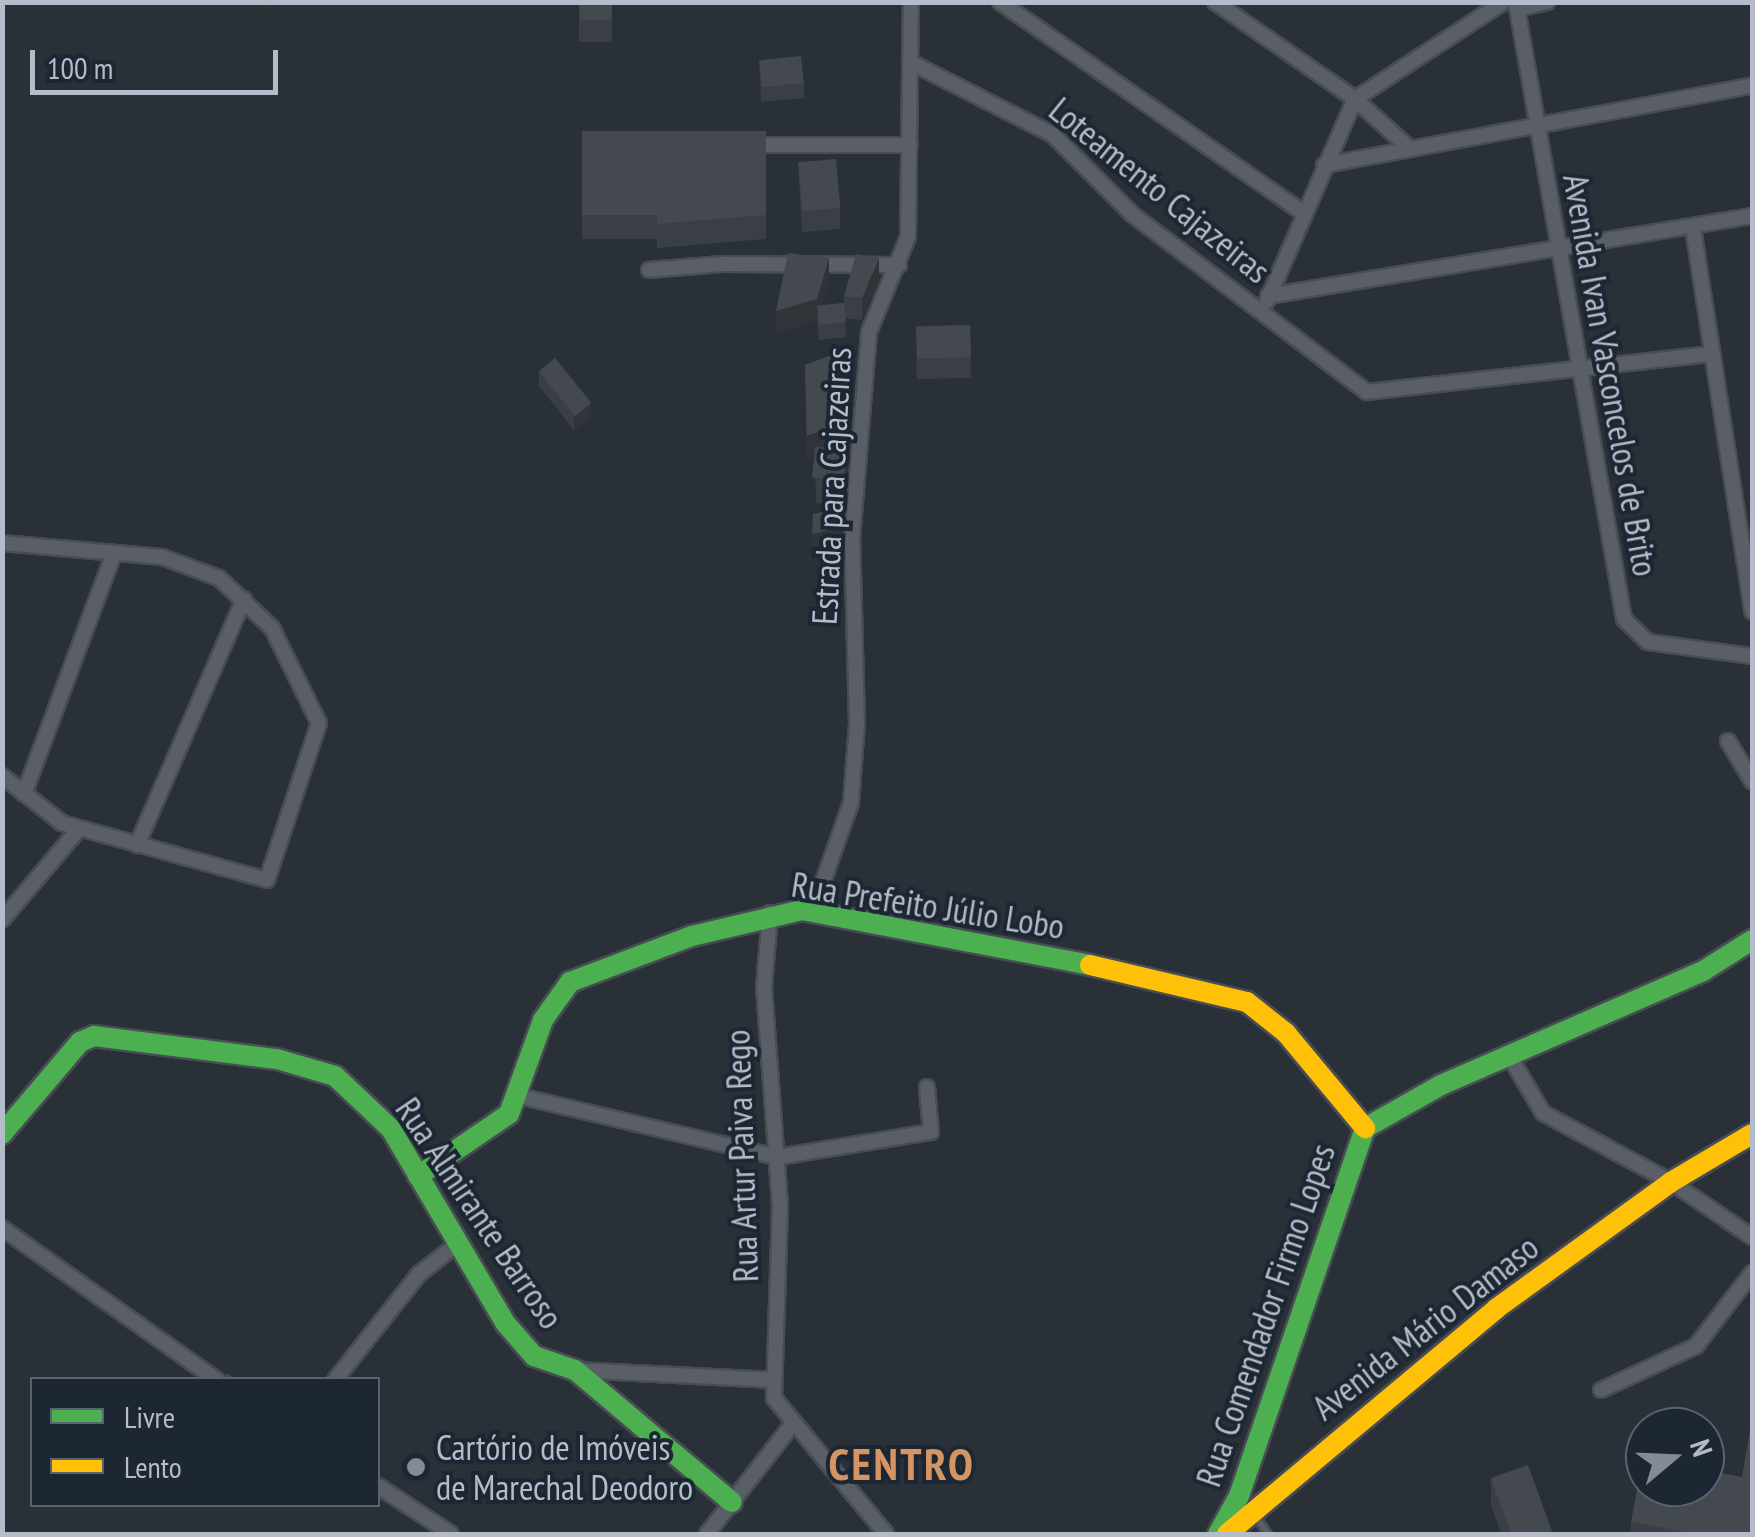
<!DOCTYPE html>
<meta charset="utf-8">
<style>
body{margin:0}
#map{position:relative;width:1755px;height:1537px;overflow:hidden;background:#2a3038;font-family:"PT Sans Narrow",sans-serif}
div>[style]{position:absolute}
.roads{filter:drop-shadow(2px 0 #484c53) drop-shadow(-2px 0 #484c53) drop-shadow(0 2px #484c53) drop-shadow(0 -2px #484c53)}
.lane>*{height:6px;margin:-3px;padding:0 3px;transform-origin:3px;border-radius:3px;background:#5a5e66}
.street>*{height:14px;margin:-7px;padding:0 7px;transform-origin:7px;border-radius:7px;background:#5a5e66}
.fast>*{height:20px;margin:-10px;padding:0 10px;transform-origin:10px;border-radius:10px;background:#4caf50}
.slow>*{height:20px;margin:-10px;padding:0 10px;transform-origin:10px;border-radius:10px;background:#ffc107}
.wall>*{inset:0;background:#3a3f45;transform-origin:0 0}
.shaded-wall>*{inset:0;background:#303338}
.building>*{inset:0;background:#444950;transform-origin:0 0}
.dots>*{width:28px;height:28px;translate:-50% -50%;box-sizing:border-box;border:5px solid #1d2633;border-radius:50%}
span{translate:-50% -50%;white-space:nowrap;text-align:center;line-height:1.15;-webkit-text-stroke:8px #1d2633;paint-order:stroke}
.street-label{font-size:35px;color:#b4bcc9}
.poi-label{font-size:35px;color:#b4bcc9}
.left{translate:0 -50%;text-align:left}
.district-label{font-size:45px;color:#d59563;font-weight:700;letter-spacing:2.5px}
.frame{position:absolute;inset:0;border:5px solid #b4bcc9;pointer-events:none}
.legend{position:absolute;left:30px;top:1377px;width:350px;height:130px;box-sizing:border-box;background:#1d2633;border:2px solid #59626f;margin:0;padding:12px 18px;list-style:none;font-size:30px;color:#b4bcc9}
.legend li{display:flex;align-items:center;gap:20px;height:50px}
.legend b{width:50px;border:2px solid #59626f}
.north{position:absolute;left:1625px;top:1407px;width:100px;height:100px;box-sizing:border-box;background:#1d2633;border:2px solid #59626f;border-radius:50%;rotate:71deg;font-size:28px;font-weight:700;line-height:40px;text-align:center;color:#b4bcc9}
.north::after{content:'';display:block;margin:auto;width:35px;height:45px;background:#848b96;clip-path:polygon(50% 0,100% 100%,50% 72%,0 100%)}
.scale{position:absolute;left:30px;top:50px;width:248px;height:45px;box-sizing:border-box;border:5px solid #b4bcc9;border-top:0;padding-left:12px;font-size:30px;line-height:35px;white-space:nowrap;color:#b4bcc9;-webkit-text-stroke:8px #1d2633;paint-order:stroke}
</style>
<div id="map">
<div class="roads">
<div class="lane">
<i style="left:1256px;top:1517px;width:21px;rotate:55deg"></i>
</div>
<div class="street">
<i style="left:1000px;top:2px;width:371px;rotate:34.8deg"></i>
<i style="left:1305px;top:214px;width:125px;rotate:-66.5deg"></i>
<i style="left:1355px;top:99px;width:177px;rotate:-33.2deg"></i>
<i style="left:1215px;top:2px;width:170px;rotate:34.7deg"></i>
<i style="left:1355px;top:99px;width:72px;rotate:42.2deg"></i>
<i style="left:1516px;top:2px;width:626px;rotate:80.07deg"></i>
<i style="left:1624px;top:619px;width:33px;rotate:44deg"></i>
<i style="left:1648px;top:642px;width:105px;rotate:7.7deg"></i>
<i style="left:1517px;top:9px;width:31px;rotate:-13deg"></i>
<i style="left:910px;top:62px;width:161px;rotate:27deg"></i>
<i style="left:1053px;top:135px;width:113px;rotate:45deg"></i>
<i style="left:1133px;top:215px;width:293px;rotate:37.1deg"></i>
<i style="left:1367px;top:392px;width:347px;rotate:-6.3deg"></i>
<i style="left:751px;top:145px;width:159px"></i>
<i style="left:1324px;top:165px;width:435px;rotate:-10.5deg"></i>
<i style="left:1693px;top:228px;width:388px;rotate:81.2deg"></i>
<i style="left:649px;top:270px;width:73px;rotate:-4.7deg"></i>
<i style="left:722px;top:264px;width:177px;rotate:0.3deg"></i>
<i style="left:1268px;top:296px;width:491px;rotate:-9.4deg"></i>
<i style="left:1267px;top:301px;width:95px;rotate:-66.4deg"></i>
<i style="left:2px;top:543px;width:161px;rotate:5deg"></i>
<i style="left:162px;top:557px;width:61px;rotate:20.2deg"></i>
<i style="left:219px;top:578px;width:73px;rotate:43.3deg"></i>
<i style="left:272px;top:628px;width:106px;rotate:63.7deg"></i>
<i style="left:319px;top:723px;width:165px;rotate:108.3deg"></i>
<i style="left:267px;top:880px;width:213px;rotate:-164.5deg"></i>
<i style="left:62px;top:823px;width:76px;rotate:-141.9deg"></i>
<i style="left:1728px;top:741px;width:47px;rotate:59deg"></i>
<i style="left:24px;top:794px;width:257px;rotate:-69.5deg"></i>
<i style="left:137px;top:845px;width:268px;rotate:-66.5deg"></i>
<i style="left:770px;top:913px;width:74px;rotate:94.6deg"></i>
<i style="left:764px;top:987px;width:221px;rotate:85.8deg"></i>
<i style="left:780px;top:1207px;width:191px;rotate:91.8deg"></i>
<i style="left:774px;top:1398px;width:176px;rotate:50.5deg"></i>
<i style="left:812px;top:913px;width:117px;rotate:-70.5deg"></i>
<i style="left:851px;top:803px;width:79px;rotate:-85.7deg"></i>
<i style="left:857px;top:724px;width:185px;rotate:-91.5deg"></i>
<i style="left:852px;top:539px;width:208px;rotate:-85.3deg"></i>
<i style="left:869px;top:332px;width:103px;rotate:-67.7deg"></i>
<i style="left:908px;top:237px;width:235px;rotate:-89.3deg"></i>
<i style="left:2px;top:920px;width:119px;rotate:-49.8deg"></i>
<i style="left:1510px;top:1057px;width:65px;rotate:59.5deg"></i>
<i style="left:1543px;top:1113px;width:145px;rotate:28.3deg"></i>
<i style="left:1671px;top:1182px;width:98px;rotate:34.2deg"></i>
<i style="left:519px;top:1096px;width:266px;rotate:13.3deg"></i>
<i style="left:778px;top:1157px;width:155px;rotate:-9.3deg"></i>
<i style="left:931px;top:1132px;width:45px;rotate:-95.1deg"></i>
<i style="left:2px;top:1228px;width:263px;rotate:35.3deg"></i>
<i style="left:576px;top:1370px;width:197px;rotate:2.9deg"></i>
<i style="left:335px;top:1380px;width:135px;rotate:-51.6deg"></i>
<i style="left:419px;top:1274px;width:47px;rotate:-38.1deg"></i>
<i style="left:1601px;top:1390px;width:105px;rotate:-24.9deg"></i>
<i style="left:1696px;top:1346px;width:92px;rotate:-52.5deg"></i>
<i style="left:378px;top:1486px;width:87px;rotate:33.3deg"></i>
<i style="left:707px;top:1534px;width:137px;rotate:-52.1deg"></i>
</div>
<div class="fast">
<i style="left:2px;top:1134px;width:121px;rotate:-49.7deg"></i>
<i style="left:80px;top:1042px;width:15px;rotate:-23deg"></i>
<i style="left:94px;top:1036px;width:184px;rotate:7.2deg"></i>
<i style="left:277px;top:1059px;width:60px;rotate:16.3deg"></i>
<i style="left:335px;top:1076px;width:77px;rotate:43.4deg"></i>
<i style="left:391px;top:1129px;width:226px;rotate:59.5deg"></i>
<i style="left:506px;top:1324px;width:43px;rotate:48.8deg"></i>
<i style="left:534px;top:1356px;width:43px;rotate:18.9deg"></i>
<i style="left:575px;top:1370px;width:205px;rotate:40.1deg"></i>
<i style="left:418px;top:1176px;width:110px;rotate:-34.3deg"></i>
<i style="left:509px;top:1114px;width:100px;rotate:-70.1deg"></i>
<i style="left:543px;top:1020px;width:47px;rotate:-54.6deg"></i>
<i style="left:570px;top:982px;width:130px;rotate:-20.7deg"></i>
<i style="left:692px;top:936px;width:113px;rotate:-13.3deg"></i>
<i style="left:802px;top:910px;width:293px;rotate:10.8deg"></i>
<i style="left:1218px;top:1534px;width:43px;rotate:-61.1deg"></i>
<i style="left:1239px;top:1496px;width:389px;rotate:-71.1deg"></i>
<i style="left:1365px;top:1128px;width:87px;rotate:-29.5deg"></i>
<i style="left:1441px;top:1085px;width:286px;rotate:-23.5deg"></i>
<i style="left:1703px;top:971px;width:58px;rotate:-32.3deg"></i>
</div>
<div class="slow">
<i style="left:1090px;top:965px;width:161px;rotate:13.3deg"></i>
<i style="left:1247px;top:1002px;width:50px;rotate:38.5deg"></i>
<i style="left:1286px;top:1033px;width:124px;rotate:50.3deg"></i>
<i style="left:1227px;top:1534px;width:352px;rotate:-39.9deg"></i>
<i style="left:1497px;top:1308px;width:215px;rotate:-35.9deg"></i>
<i style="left:1671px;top:1182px;width:94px;rotate:-30.7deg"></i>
</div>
</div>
<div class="wall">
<i style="left:579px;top:2px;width:33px;height:40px"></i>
<i style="clip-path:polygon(759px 60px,804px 83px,804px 98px,761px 102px)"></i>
<i style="clip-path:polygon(582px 131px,766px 131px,766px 239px,657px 248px,657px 239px,582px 239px)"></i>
<i style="clip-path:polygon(798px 162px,840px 208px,840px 229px,802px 232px)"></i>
<i style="clip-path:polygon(829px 279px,821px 305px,844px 303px,844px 296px,879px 279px,862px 320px,845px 318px,846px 337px,819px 340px,817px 320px,776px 333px)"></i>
<i style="left:970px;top:325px;width:53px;height:54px;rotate:89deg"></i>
<i style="clip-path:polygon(805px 365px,851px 420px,849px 442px,827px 451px,847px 472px,844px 503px,816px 503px,815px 455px,807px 458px)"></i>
<i style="clip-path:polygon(539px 372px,591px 417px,574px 430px,539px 386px)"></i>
<i style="clip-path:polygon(1491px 1478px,1553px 1534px,1501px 1534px,1491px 1505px)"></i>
<i style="clip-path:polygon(1631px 1522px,1752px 1534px,1631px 1534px)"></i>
</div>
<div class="shaded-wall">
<i style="clip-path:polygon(262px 2px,277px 2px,262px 12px)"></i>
<i style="clip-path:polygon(829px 258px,829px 279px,818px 316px,817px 306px,817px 320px,776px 333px,776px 311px)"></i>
<i style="clip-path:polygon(879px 258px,879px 279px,862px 320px,862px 298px)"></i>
<i style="clip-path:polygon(851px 398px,849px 442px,807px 458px,807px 436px)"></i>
<i style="clip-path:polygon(591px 403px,591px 417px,574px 430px,574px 416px)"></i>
<i style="clip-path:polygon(847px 450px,847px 472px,844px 503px,844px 481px)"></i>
<i style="clip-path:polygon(841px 527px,841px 542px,812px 549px,812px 534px)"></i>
</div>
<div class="building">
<i style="left:580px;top:2px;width:32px;height:18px"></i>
<i style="left:801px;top:56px;width:27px;height:42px;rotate:84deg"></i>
<i style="clip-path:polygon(582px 131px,766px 131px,766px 215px,657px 224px,657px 215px,582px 215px)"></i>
<i style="left:836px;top:159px;width:49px;height:38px;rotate:85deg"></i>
<i style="clip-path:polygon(788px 253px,829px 258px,817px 299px,776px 311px)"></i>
<i style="clip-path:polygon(856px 254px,879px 258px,862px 298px,844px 296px)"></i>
<i style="left:844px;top:303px;width:19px;height:27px;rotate:84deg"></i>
<i style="left:970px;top:325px;width:32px;height:54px;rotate:88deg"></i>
<i style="clip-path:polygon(834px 354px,851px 398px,849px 421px,807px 436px,805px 365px)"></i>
<i style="left:555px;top:358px;width:58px;height:21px;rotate:51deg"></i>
<i style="left:847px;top:450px;width:31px;height:32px;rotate:96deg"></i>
<i style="clip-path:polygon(841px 508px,841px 527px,812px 534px,813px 514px)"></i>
<i style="clip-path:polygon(227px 1373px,236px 1380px,223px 1380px)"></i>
<i style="clip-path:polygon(1752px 1419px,1752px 1534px,1697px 1534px,1631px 1522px,1643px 1458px,1645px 1459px,1645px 1487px,1705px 1487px,1705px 1470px,1742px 1477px)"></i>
<i style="clip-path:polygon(1528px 1465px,1553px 1534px,1511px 1534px,1491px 1478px)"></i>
</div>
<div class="dots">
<i style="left:416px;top:1467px;background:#848b96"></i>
</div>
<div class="street-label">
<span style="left:1160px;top:190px;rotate:39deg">Loteamento Cajazeiras</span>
<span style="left:1611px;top:375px;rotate:80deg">Avenida Ivan Vasconcelos de Brito</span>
<span style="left:831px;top:486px;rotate:-87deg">Estrada para Cajazeiras</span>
<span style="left:928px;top:905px;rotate:9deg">Rua Prefeito Júlio Lobo</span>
<span style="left:741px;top:1156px;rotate:-92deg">Rua Artur Paiva Rego</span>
<span style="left:480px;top:1213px;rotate:56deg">Rua Almirante Barroso</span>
<span style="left:1265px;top:1315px;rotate:-71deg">Rua Comendador Firmo Lopes</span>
<span style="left:1425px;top:1327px;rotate:-38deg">Avenida Mário Damaso</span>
</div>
<div class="poi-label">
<span class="left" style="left:436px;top:1467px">Cartório de Imóveis<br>de Marechal Deodoro</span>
</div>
<div class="district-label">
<span style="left:902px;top:1464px">CENTRO</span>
</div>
<div class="frame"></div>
<ul class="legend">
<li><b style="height:12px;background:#4caf50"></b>Livre</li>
<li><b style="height:12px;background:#ffc107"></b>Lento</li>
</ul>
<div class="north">N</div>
<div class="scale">100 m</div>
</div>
